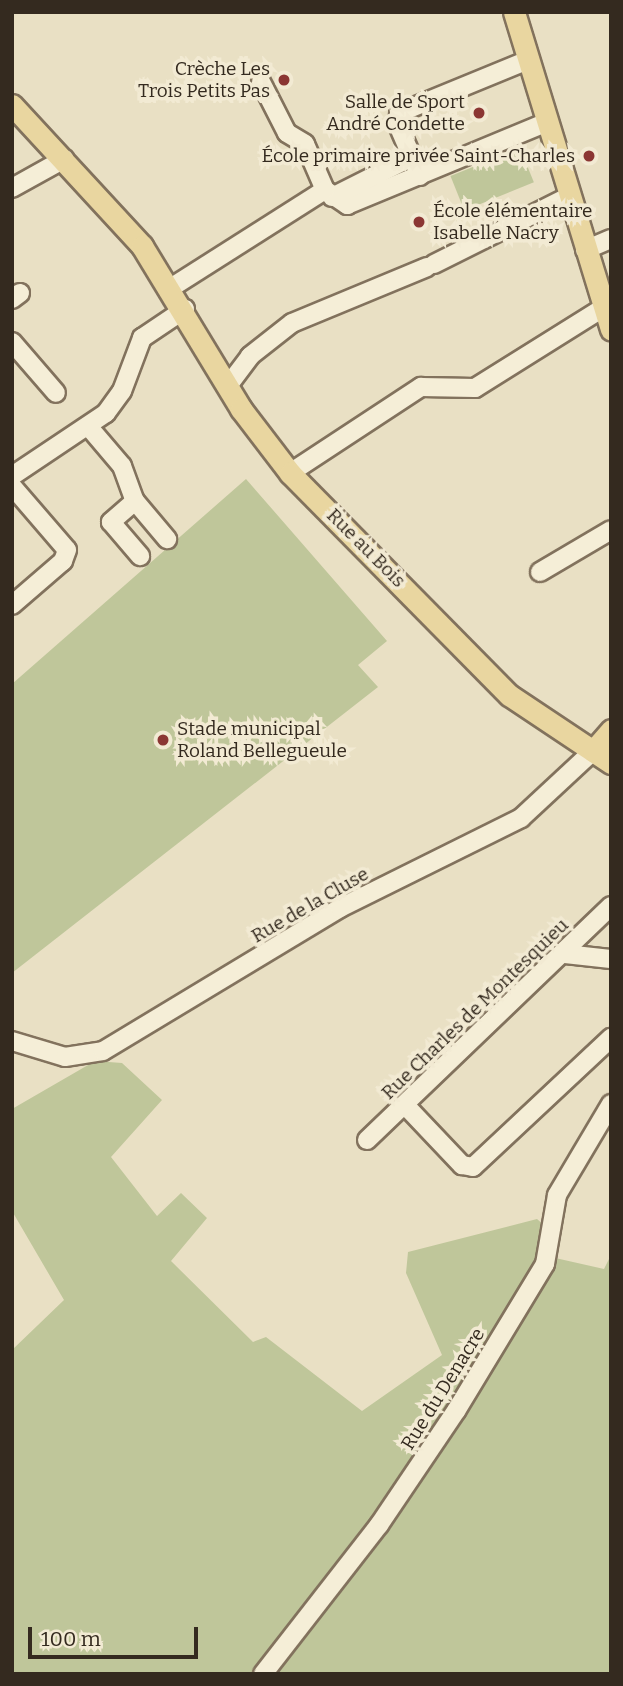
<!DOCTYPE html>
<meta charset="utf-8">
<style>
body{margin:0}
#map{position:relative;width:623px;height:1686px;overflow:hidden;background:#e9e0c4;font-family:Bitter,serif}
div>[style]{position:absolute}
.green>*{inset:0;background:#bfc69a;transform-origin:0 0}
.roads{filter:drop-shadow(2px 0 #82725d) drop-shadow(-2px 0 #82725d) drop-shadow(0 2px #82725d) drop-shadow(0 -2px #82725d)}
.minor>*{height:18px;margin:-9px;padding:0 9px;transform-origin:9px;border-radius:9px;background:#f5eed7}
.major>*{height:21px;margin:-10.5px;padding:0 10.5px;transform-origin:10.5px;border-radius:10.5px;background:#e9d6a0}
.dots>*{width:19px;height:19px;translate:-50% -50%;box-sizing:border-box;border:4px solid #f2ead3;border-radius:50%}
span{translate:-50% -50%;white-space:nowrap;text-align:center;line-height:1.15;-webkit-text-stroke:7px #f2ead3;paint-order:stroke}
.poi-label{font-size:19px;color:#342a1f}
.right{translate:-100% -50%;text-align:right}
.left{translate:0 -50%;text-align:left}
.street-label{font-size:19px;color:#342a1f}
.frame{position:absolute;inset:0;border:14px solid #342a1f;pointer-events:none}
.scale{position:absolute;left:28px;top:1627px;width:170px;height:32px;box-sizing:border-box;border:4px solid #342a1f;border-top:0;padding-left:9px;font-size:21px;line-height:24px;white-space:nowrap;color:#342a1f;-webkit-text-stroke:5px #f2ead3;paint-order:stroke}
</style>
<div id="map">
<div class="green">
<i style="left:520px;top:148px;width:37px;height:75px;rotate:68deg"></i>
<i style="clip-path:polygon(246px 479px,387px 641px,358px 665px,378px 687px,12px 973px,12px 684px)"></i>
<i style="clip-path:polygon(95px 1061px,122px 1063px,162px 1100px,111px 1157px,157px 1216px,181px 1193px,207px 1218px,171px 1261px,253px 1342px,266px 1337px,362px 1411px,442px 1355px,406px 1273px,408px 1252px,537px 1219px,545px 1226px,542px 1255px,604px 1269px,611px 1255px,611px 1674px,12px 1674px,12px 1350px,64px 1300px,12px 1211px,12px 1109px)"></i>
</div>
<div class="roads">
<div class="minor">
<i style="left:261px;top:82px;width:57px;rotate:63deg"></i>
<i style="left:287px;top:133px;width:21px;rotate:31deg"></i>
<i style="left:305px;top:144px;width:50px;rotate:66.5deg"></i>
<i style="left:325px;top:190px;width:27px;rotate:34deg"></i>
<i style="left:347px;top:205px;width:214px;rotate:-22.5deg"></i>
<i style="left:420px;top:176px;width:56px;rotate:-113.3deg"></i>
<i style="left:398px;top:125px;width:12px;rotate:-85deg"></i>
<i style="left:399px;top:113px;width:137px;rotate:-22.3deg"></i>
<i style="left:12px;top:188px;width:60px;rotate:-29.1deg"></i>
<i style="left:332px;top:197px;width:89px;rotate:-26.6deg"></i>
<i style="left:585px;top:250px;width:28px;rotate:-23deg"></i>
<i style="left:434px;top:264px;width:150px;rotate:-26.6deg"></i>
<i style="left:172px;top:287px;width:181px;rotate:-32.4deg"></i>
<i style="left:12px;top:299px;width:10px;rotate:-37deg"></i>
<i style="left:12px;top:342px;width:67px;rotate:49.2deg"></i>
<i style="left:227px;top:387px;width:39px;rotate:-53deg"></i>
<i style="left:250px;top:356px;width:53px;rotate:-38.2deg"></i>
<i style="left:292px;top:323px;width:146px;rotate:-22.5deg"></i>
<i style="left:88px;top:426px;width:52px;rotate:49.6deg"></i>
<i style="left:122px;top:466px;width:37px;rotate:70deg"></i>
<i style="left:135px;top:501px;width:50px;rotate:49.9deg"></i>
<i style="left:290px;top:473px;width:157px;rotate:-33.3deg"></i>
<i style="left:421px;top:387px;width:54px;rotate:1.1deg"></i>
<i style="left:475px;top:388px;width:151px;rotate:-32deg"></i>
<i style="left:12px;top:476px;width:113px;rotate:-33.8deg"></i>
<i style="left:106px;top:413px;width:27px;rotate:-54deg"></i>
<i style="left:122px;top:391px;width:57px;rotate:-69.3deg"></i>
<i style="left:142px;top:338px;width:52px;rotate:-34deg"></i>
<i style="left:12px;top:486px;width:84px;rotate:49.3deg"></i>
<i style="left:67px;top:550px;width:12px;rotate:110deg"></i>
<i style="left:63px;top:561px;width:67px;rotate:139.2deg"></i>
<i style="left:135px;top:501px;width:32px;rotate:139deg"></i>
<i style="left:111px;top:522px;width:45px;rotate:49.5deg"></i>
<i style="left:540px;top:572px;width:82px;rotate:-30.6deg"></i>
<i style="left:565px;top:954px;width:46px;rotate:6.2deg"></i>
<i style="left:12px;top:1041px;width:55px;rotate:16.8deg"></i>
<i style="left:65px;top:1057px;width:38px;rotate:-9deg"></i>
<i style="left:103px;top:1051px;width:277px;rotate:-31.1deg"></i>
<i style="left:340px;top:908px;width:202px;rotate:-26.4deg"></i>
<i style="left:521px;top:818px;width:98px;rotate:-42.9deg"></i>
<i style="left:405px;top:1105px;width:83px;rotate:46.5deg"></i>
<i style="left:462px;top:1165px;width:11px;rotate:10deg"></i>
<i style="left:473px;top:1167px;width:189px;rotate:-43.1deg"></i>
<i style="left:367px;top:1140px;width:338px;rotate:-43.8deg"></i>
<i style="left:263px;top:1674px;width:189px;rotate:-52.1deg"></i>
<i style="left:379px;top:1525px;width:138px;rotate:-56deg"></i>
<i style="left:456px;top:1411px;width:172px;rotate:-58.8deg"></i>
<i style="left:545px;top:1264px;width:70px;rotate:-80.1deg"></i>
<i style="left:557px;top:1195px;width:106px;rotate:-59.3deg"></i>
</div>
<div class="major">
<i style="left:514px;top:12px;width:332px;rotate:73deg"></i>
<i style="left:12px;top:105px;width:192px;rotate:47.3deg"></i>
<i style="left:142px;top:246px;width:191px;rotate:58.7deg"></i>
<i style="left:241px;top:409px;width:81px;rotate:52.6deg"></i>
<i style="left:290px;top:473px;width:312px;rotate:45.4deg"></i>
<i style="left:509px;top:695px;width:123px;rotate:33.7deg"></i>
<i style="left:593px;top:751px;width:28px;rotate:-49deg"></i>
</div>
</div>
<div class="dots">
<i style="left:284px;top:80px;background:#8b3633"></i>
<i style="left:479px;top:113px;background:#8b3633"></i>
<i style="left:589px;top:156px;background:#8b3633"></i>
<i style="left:419px;top:222px;background:#8b3633"></i>
<i style="left:163px;top:740px;background:#8b3633"></i>
</div>
<div class="poi-label">
<span class="right" style="left:270px;top:80px">Crèche Les<br>Trois Petits Pas</span>
<span class="right" style="left:465px;top:113px">Salle de Sport<br>André Condette</span>
<span class="right" style="left:575px;top:156px">École primaire privée Saint-Charles</span>
<span class="left" style="left:433px;top:222px">École élémentaire<br>Isabelle Nacry</span>
<span class="left" style="left:177px;top:740px">Stade municipal<br>Roland Bellegueule</span>
</div>
<div class="street-label">
<span style="left:366px;top:548px;rotate:45deg">Rue au Bois</span>
<span style="left:310px;top:905px;rotate:-30deg">Rue de la Cluse</span>
<span style="left:475px;top:1009px;rotate:-44deg">Rue Charles de Montesquieu</span>
<span style="left:443px;top:1389px;rotate:-58deg">Rue du Denacre</span>
</div>
<div class="frame"></div>
<div class="scale">100 m</div>
</div>
